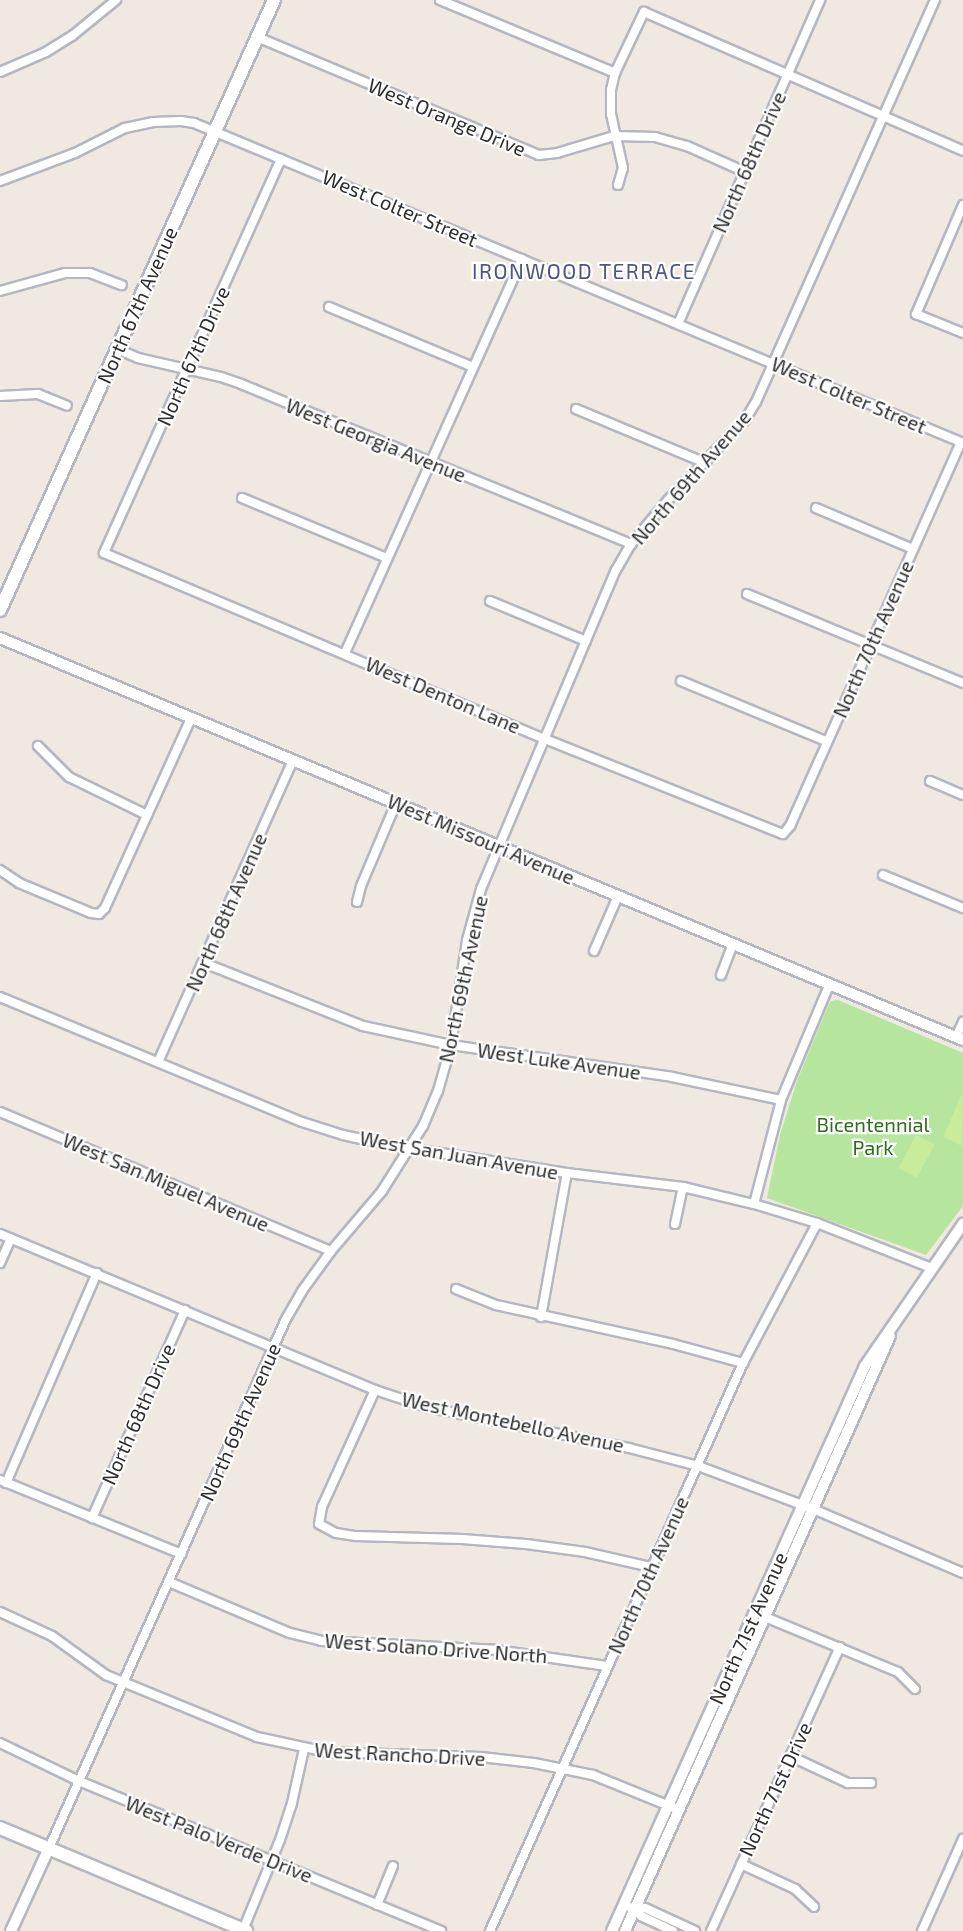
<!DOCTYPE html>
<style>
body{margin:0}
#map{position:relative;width:963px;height:1931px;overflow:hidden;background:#efe9e1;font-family:"Exo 2",sans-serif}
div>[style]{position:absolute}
.green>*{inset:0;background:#b6e59e}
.pitch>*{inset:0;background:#c9ec9a;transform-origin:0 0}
.roads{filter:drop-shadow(2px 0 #b4b7c1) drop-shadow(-2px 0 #b4b7c1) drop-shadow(0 2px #b4b7c1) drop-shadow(0 -2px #b4b7c1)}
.minor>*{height:8px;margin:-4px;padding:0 4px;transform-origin:4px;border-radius:4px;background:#fff}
.tertiary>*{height:10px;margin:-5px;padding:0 5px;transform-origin:5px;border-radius:5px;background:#fff}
.secondary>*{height:12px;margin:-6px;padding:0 6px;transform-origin:6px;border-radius:6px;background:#fff}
span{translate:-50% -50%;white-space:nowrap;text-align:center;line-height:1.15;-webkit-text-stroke:4.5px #fff;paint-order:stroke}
.street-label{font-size:20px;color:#2e2e2e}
.park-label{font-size:20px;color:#2c6e1b}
.neighbourhood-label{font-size:21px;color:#4d5680;letter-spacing:1.5px}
</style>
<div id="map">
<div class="green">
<i style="clip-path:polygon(838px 1000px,963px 1053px,963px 1206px,926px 1255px,767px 1198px,780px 1135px,797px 1081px,828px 1006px,831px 1001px)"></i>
</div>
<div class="pitch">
<i style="clip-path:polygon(961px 1096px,963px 1096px,962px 1146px,943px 1137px)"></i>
<i style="left:916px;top:1135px;width:21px;height:37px;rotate:28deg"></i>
</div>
<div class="roads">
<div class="minor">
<i style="left:440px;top:0;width:190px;rotate:22.6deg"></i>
<i style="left:257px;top:37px;width:306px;rotate:22.7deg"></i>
<i style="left:539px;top:155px;width:18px;rotate:-6deg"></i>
<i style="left:557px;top:153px;width:59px;rotate:-16.6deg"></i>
<i style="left:614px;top:136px;width:41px;rotate:1.4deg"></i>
<i style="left:655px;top:137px;width:33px;rotate:16deg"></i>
<i style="left:687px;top:146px;width:64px;rotate:24.1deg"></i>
<i style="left:0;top:72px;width:50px;rotate:-23.5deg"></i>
<i style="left:46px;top:52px;width:31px;rotate:-32deg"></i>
<i style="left:72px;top:36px;width:57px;rotate:-39.3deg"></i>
<i style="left:281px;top:159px;width:432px;rotate:114.2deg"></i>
<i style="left:104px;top:553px;width:479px;rotate:22.9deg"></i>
<i style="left:545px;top:739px;width:256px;rotate:21.8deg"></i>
<i style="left:783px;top:834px;width:11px;rotate:-49deg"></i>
<i style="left:790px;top:826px;width:420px;rotate:-66deg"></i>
<i style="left:0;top:181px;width:80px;rotate:-20.5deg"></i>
<i style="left:75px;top:153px;width:56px;rotate:-26.6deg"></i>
<i style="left:125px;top:128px;width:29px;rotate:-12deg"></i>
<i style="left:153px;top:122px;width:28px;rotate:-2deg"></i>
<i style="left:181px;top:121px;width:13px;rotate:9deg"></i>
<i style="left:194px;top:123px;width:833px;rotate:22.59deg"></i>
<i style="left:618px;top:185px;width:18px;rotate:-74deg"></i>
<i style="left:623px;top:168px;width:55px;rotate:-102.5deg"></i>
<i style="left:611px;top:114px;width:24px;rotate:-90deg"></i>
<i style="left:611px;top:90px;width:17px;rotate:-77deg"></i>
<i style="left:615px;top:73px;width:68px;rotate:-64.6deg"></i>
<i style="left:644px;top:12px;width:348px;rotate:23.5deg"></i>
<i style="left:963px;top:205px;width:119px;rotate:113.3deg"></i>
<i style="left:916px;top:314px;width:51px;rotate:22deg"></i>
<i style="left:0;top:291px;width:67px;rotate:-15.5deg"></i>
<i style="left:65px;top:273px;width:25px"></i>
<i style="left:90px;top:273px;width:34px;rotate:21deg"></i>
<i style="left:329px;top:307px;width:156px;rotate:22.6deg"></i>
<i style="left:678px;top:324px;width:354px;rotate:-66.3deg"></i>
<i style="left:117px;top:349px;width:23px;rotate:23deg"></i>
<i style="left:138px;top:358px;width:85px;rotate:12.9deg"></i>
<i style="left:221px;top:377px;width:21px;rotate:19deg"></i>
<i style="left:241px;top:384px;width:422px;rotate:22.3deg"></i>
<i style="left:0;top:396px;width:38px;rotate:-3deg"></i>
<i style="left:38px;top:394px;width:31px;rotate:22deg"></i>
<i style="left:576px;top:409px;width:141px;rotate:22.6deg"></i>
<i style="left:242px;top:498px;width:157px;rotate:22.5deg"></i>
<i style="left:816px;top:508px;width:105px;rotate:22.9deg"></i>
<i style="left:747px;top:594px;width:234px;rotate:22.4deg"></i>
<i style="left:490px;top:601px;width:104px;rotate:22.6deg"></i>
<i style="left:345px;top:653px;width:432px;rotate:-65.8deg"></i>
<i style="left:681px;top:681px;width:157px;rotate:22.5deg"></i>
<i style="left:38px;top:746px;width:44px;rotate:45deg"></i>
<i style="left:69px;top:777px;width:87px;rotate:26deg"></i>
<i style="left:930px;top:781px;width:36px;rotate:23deg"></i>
<i style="left:0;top:870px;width:23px;rotate:34deg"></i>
<i style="left:19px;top:883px;width:78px;rotate:22.6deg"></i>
<i style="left:91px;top:913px;width:8px;rotate:7deg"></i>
<i style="left:99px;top:914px;width:8px;rotate:-45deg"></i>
<i style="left:105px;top:908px;width:209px;rotate:-65.6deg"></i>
<i style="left:883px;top:875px;width:87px;rotate:22.4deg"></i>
<i style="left:357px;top:902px;width:16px;rotate:-76deg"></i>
<i style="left:361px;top:886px;width:90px;rotate:-67.1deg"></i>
<i style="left:594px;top:951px;width:60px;rotate:-66.4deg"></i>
<i style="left:204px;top:963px;width:171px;rotate:21.6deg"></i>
<i style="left:363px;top:1026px;width:90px;rotate:12.2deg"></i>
<i style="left:451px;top:1045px;width:223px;rotate:8.2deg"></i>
<i style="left:672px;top:1077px;width:111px;rotate:11.9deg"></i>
<i style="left:721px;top:975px;width:33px;rotate:-69deg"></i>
<i style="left:0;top:997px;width:327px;rotate:22.5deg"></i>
<i style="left:302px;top:1122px;width:43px;rotate:17.6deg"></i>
<i style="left:343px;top:1135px;width:42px;rotate:12.4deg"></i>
<i style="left:384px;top:1144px;width:185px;rotate:9deg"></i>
<i style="left:567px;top:1173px;width:117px;rotate:6.9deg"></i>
<i style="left:683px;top:1187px;width:73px;rotate:13.5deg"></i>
<i style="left:754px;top:1204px;width:66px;rotate:16.8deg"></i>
<i style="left:817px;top:1223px;width:123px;rotate:21.5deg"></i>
<i style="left:956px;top:1037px;width:17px;rotate:-65deg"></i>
<i style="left:158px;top:1062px;width:331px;rotate:-65.9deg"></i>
<i style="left:0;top:1112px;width:359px;rotate:22.8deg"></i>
<i style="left:754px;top:1204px;width:107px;rotate:-75.4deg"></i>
<i style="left:781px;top:1100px;width:125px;rotate:-67.3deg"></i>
<i style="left:675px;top:1224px;width:38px;rotate:-78deg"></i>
<i style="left:0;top:1234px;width:406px;rotate:22.6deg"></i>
<i style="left:375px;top:1390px;width:54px;rotate:18.4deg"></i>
<i style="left:426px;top:1407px;width:207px;rotate:11.4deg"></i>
<i style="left:629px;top:1448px;width:71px;rotate:14.6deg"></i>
<i style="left:698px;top:1466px;width:123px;rotate:20.5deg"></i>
<i style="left:813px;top:1509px;width:163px;rotate:23.1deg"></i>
<i style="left:0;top:1263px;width:27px;rotate:-66deg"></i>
<i style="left:456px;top:1289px;width:43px;rotate:21.8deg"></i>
<i style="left:496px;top:1305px;width:181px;rotate:12.4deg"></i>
<i style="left:673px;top:1344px;width:73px;rotate:15.2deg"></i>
<i style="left:541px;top:1317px;width:146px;rotate:-79.8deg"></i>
<i style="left:375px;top:1390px;width:128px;rotate:114.4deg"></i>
<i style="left:322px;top:1507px;width:17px;rotate:100deg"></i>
<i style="left:319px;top:1524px;width:19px;rotate:28deg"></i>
<i style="left:336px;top:1533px;width:20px;rotate:9deg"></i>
<i style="left:356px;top:1536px;width:106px;rotate:1.6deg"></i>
<i style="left:462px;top:1539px;width:64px;rotate:4.5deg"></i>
<i style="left:526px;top:1544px;width:60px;rotate:7.7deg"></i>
<i style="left:585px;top:1552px;width:68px;rotate:12.8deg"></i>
<i style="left:0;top:1480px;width:196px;rotate:22.2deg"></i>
<i style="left:6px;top:1483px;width:229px;rotate:-66.6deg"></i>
<i style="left:92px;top:1518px;width:228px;rotate:-65.9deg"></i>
<i style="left:169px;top:1582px;width:131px;rotate:22.9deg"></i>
<i style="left:290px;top:1633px;width:32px;rotate:14deg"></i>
<i style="left:321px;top:1641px;width:175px;rotate:2.9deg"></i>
<i style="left:496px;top:1650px;width:112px;rotate:8.2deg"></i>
<i style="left:0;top:1612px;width:57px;rotate:24.8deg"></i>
<i style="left:52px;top:1636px;width:67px;rotate:35.8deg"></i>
<i style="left:106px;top:1675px;width:163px;rotate:22.3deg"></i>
<i style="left:257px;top:1737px;width:72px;rotate:12.1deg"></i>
<i style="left:327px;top:1752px;width:154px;rotate:1.9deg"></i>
<i style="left:481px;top:1757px;width:53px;rotate:6.5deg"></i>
<i style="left:534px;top:1763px;width:60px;rotate:11.5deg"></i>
<i style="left:593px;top:1775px;width:93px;rotate:22.1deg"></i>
<i style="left:765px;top:1617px;width:144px;rotate:22.5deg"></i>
<i style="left:898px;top:1672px;width:24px;rotate:45deg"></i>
<i style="left:0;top:1743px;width:88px;rotate:25.7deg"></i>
<i style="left:79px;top:1781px;width:392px;rotate:22.5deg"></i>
<i style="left:790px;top:1756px;width:64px;rotate:25deg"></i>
<i style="left:848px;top:1783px;width:23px"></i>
<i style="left:49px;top:1848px;width:580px;rotate:-65.87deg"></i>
<i style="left:286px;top:1319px;width:32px;rotate:-60deg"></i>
<i style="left:302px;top:1291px;width:49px;rotate:-54.1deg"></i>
<i style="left:331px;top:1251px;width:79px;rotate:-49.6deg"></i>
<i style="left:382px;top:1191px;width:77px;rotate:-57.8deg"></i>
<i style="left:423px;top:1126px;width:38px;rotate:-67deg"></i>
<i style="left:438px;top:1091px;width:48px;rotate:-74.2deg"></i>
<i style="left:451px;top:1045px;width:106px;rotate:-81.3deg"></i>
<i style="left:467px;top:940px;width:53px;rotate:-74.6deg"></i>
<i style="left:481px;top:889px;width:346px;rotate:-67.1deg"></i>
<i style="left:616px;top:570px;width:30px;rotate:-60deg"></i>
<i style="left:631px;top:544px;width:57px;rotate:-49.9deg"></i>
<i style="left:668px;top:500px;width:111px;rotate:-46.1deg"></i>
<i style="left:745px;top:420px;width:21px;rotate:-59deg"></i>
<i style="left:756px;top:402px;width:440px;rotate:-66deg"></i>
<i style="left:741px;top:1864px;width:60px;rotate:24.8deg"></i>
<i style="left:795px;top:1889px;width:26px;rotate:43deg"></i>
<i style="left:377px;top:1905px;width:42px;rotate:-67.7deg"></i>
<i style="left:624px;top:1905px;width:12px;rotate:20deg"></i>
<i style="left:635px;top:1909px;width:9px;rotate:49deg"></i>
<i style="left:641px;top:1916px;width:35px;rotate:25deg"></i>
<i style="left:635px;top:1909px;width:10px;rotate:-6deg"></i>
<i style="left:645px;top:1908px;width:55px;rotate:24.7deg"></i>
<i style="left:243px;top:1930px;width:97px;rotate:-67.7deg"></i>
<i style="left:280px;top:1840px;width:39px;rotate:-72deg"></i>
<i style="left:292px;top:1803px;width:55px;rotate:-77.5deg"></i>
<i style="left:490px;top:1931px;width:622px;rotate:-65.99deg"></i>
<i style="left:743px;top:1363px;width:158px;rotate:-62.1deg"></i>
<i style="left:711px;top:1931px;width:312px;rotate:-65.6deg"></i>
<i style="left:922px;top:1931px;width:101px;rotate:-66deg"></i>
</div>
<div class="tertiary">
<i style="left:0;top:638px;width:1044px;rotate:22.66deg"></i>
<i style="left:11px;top:1931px;width:91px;rotate:-65.4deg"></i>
<i style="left:612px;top:1931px;width:619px;rotate:-65.88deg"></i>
<i style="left:865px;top:1366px;width:173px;rotate:-55.4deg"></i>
<i style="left:625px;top:1931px;width:651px;rotate:-65.99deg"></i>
</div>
<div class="secondary">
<i style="left:0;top:610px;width:669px;rotate:-65.81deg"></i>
<i style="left:0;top:1828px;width:267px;rotate:22.7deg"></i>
</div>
</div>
<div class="street-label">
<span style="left:447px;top:117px;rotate:23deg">West Orange Drive</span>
<span style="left:749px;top:162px;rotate:-66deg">North 68th Drive</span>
<span style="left:400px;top:208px;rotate:23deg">West Colter Street</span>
<span style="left:137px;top:305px;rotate:-66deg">North 67th Avenue</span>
<span style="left:193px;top:356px;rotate:-66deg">North 67th Drive</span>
<span style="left:849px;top:395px;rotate:23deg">West Colter Street</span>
<span style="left:376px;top:440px;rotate:22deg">West Georgia Avenue</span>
<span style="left:691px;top:477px;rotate:-49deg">North 69th Avenue</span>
<span style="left:873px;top:639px;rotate:-66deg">North 70th Avenue</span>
<span style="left:443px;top:695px;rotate:23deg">West Denton Lane</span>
<span style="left:481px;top:839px;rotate:23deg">West Missouri Avenue</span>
<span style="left:226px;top:912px;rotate:-66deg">North 68th Avenue</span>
<span style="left:463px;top:979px;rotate:-78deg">North 69th Avenue</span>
<span style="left:559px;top:1061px;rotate:8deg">West Luke Avenue</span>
<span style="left:459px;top:1155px;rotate:10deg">West San Juan Avenue</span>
<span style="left:166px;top:1182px;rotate:23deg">West San Miguel Avenue</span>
<span style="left:138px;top:1414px;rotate:-66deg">North 68th Drive</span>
<span style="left:240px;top:1422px;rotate:-66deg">North 69th Avenue</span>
<span style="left:513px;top:1422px;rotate:12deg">West Montebello Avenue</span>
<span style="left:648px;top:1575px;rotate:-66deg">North 70th Avenue</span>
<span style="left:748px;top:1628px;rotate:-66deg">North 71st Avenue</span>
<span style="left:436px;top:1648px;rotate:4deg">West Solano Drive North</span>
<span style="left:400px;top:1754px;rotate:3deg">West Rancho Drive</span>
<span style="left:775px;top:1789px;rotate:-65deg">North 71st Drive</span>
<span style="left:219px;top:1839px;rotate:22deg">West Palo Verde Drive</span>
</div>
<div class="park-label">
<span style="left:873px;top:1136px">Bicentennial<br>Park</span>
</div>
<div class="neighbourhood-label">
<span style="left:584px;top:271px">IRONWOOD TERRACE</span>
</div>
</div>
